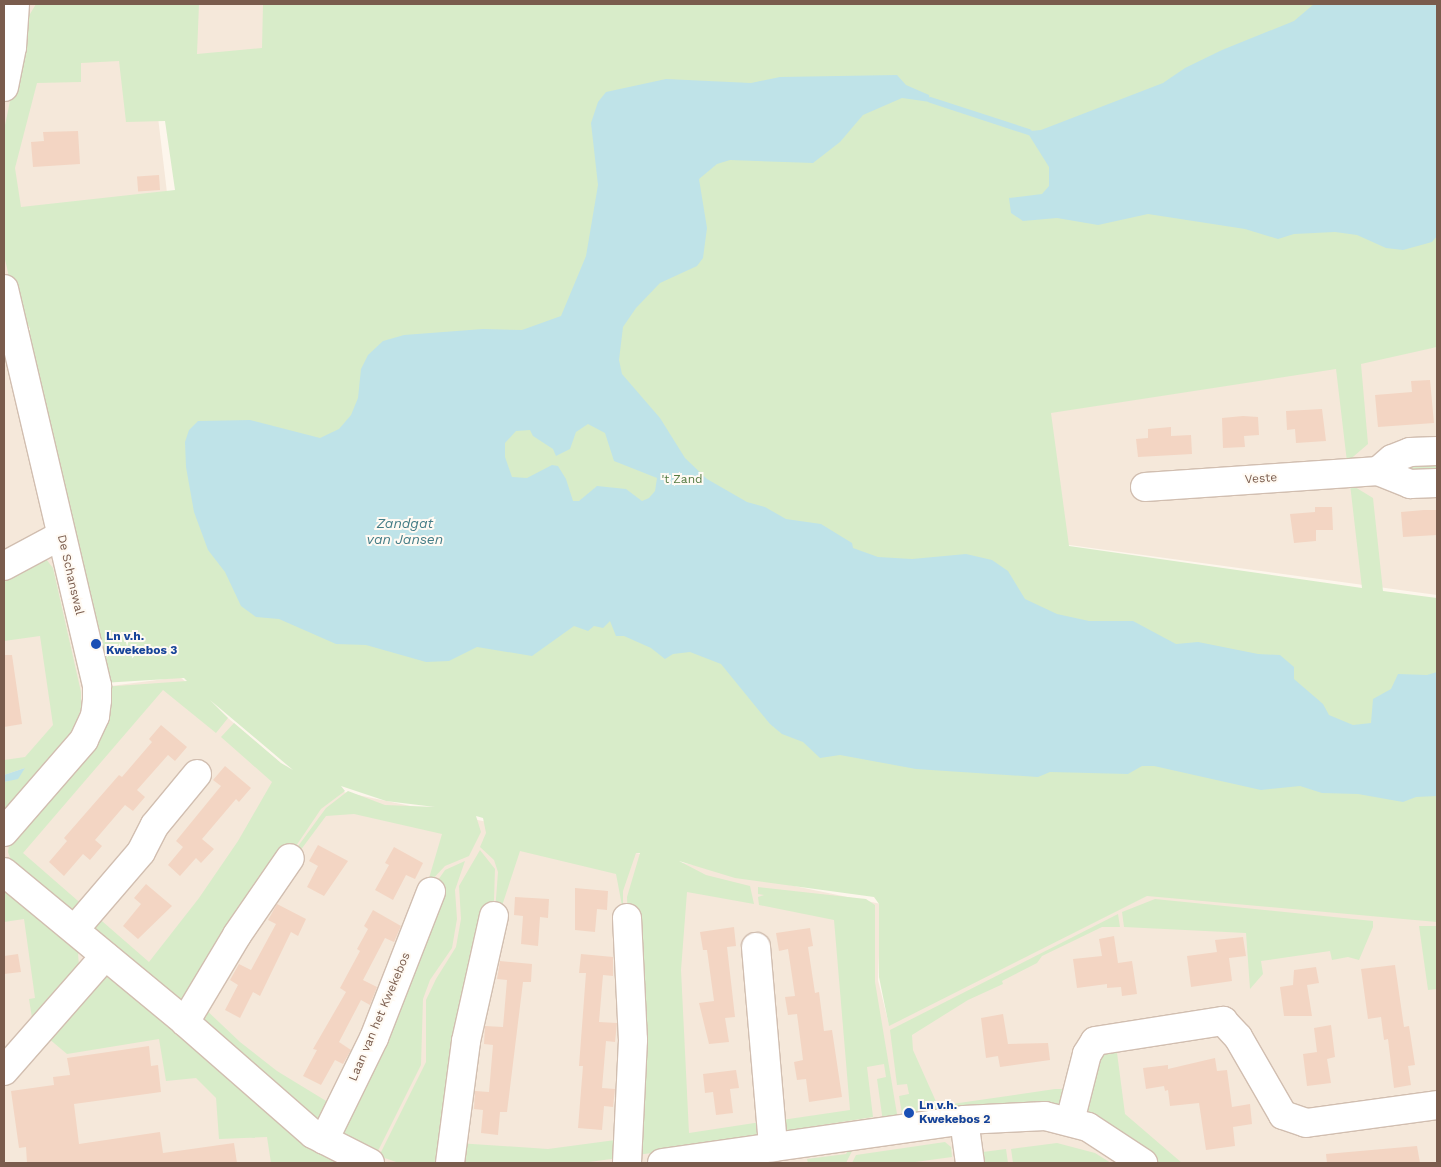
<!DOCTYPE html>
<style>
body{margin:0}
#map{position:relative;width:1441px;height:1167px;overflow:hidden;background:#fdf6ec;font-family:"Work Sans",sans-serif}
div>[style]{position:absolute}
.residential>*{inset:0;background:#f5e8da}
.green>*{inset:0;background:#d8ecc9}
.water>*{inset:0;background:#bfe3e8}
.stream>*{height:5.5px;margin:-2.75px;padding:0 2.75px;transform-origin:2.75px;border-radius:2.75px;background:#bfe3e8}
.building>*{inset:0;background:#f3d5c3;transform-origin:0 0}
.roads{filter:drop-shadow(1px 0 #d1beb0) drop-shadow(-1px 0 #d1beb0) drop-shadow(0 1px #d1beb0) drop-shadow(0 -1px #d1beb0)}
.minor>*{height:28px;margin:-14px;padding:0 14px;transform-origin:14px;border-radius:14px;background:#fff}
.dots>*{width:14px;height:14px;translate:-50% -50%;box-sizing:border-box;border:2px solid #fffaf3;border-radius:50%}
span{translate:-50% -50%;white-space:nowrap;text-align:center;line-height:1.15;-webkit-text-stroke:4px #fffaf3;paint-order:stroke}
.street-label{font-size:12px;color:#7a5c4d}
.park-label{font-size:12px;color:#537a41}
.transit-label{font-size:12px;color:#164399;font-weight:700}
.left{translate:0 -50%;text-align:left}
.water-label{font-size:14px;color:#437c86;font-style:italic}
.frame{position:absolute;inset:0;border:5px solid #7a5c4d;pointer-events:none}
</style>
<div id="map">
<div class="residential">
<i style="clip-path:polygon(4px 4px,818px 4px,152px 67px,168px 201px,4px 209px)"></i>
<i style="clip-path:polygon(4px 235px,103px 687px,180px 677px,305px 784px,881px 904px,878px 980px,889px 1025px,1148px 895px,1437px 918px,1437px 1163px,4px 1163px)"></i>
<i style="clip-path:polygon(1437px 347px,1437px 595px,1062px 544px,1047px 409px)"></i>
</div>
<div class="green">
<i style="clip-path:polygon(evenodd,36px 4px,199px 4px,197px 54px,262px 48px,263px 4px,1437px 4px,1437px 347px,1361px 364px,1368px 444px,1347px 462px,1336px 369px,1051px 413px,1069px 546px,1362px 588px,1350px 484px,1373px 498px,1383px 591px,1437px 598px,1437px 922px,1147px 896px,889px 1026px,879px 977px,879px 904px,874px 897px,735px 878px,679px 861px,706px 875px,750px 886px,754px 904px,687px 892px,681px 970px,689px 1133px,761px 1122px,760px 1138px,637px 1155px,627px 897px,640px 853px,636px 853px,623px 891px,623px 911px,616px 874px,520px 851px,500px 912px,495px 912px,498px 872px,494px 860px,480px 847px,486px 833px,483px 818px,476px 816px,481px 832px,469px 856px,445px 866px,427px 885px,442px 834px,354px 814px,326px 816px,297px 855px,293px 853px,326px 808px,348px 791px,385px 805px,435px 807px,386px 801px,341px 786px,345px 791px,321px 809px,186px 1009px,88px 927px,95px 915px,149px 962px,199px 898px,238px 841px,272px 782px,221px 737px,234px 723px,281px 763px,293px 770px,210px 700px,228px 718px,216px 733px,163px 690px,23px 853px,85px 907px,74px 914px,55px 895px,53px 897px,13px 865px,8px 852px,10px 839px,102px 687px,187px 681px,184px 678px,102px 683px,22px 334px,30px 330px,29px 326px,20px 325px,4px 255px,4px 130px,27px 19px,36px 4px,119px 61px,126px 122px,165px 121px,175px 190px,21px 207px,15px 168px,37px 83px,81px 82px,81px 63px,119px 61px)"></i>
<i style="clip-path:polygon(1437px 456px,1437px 477px,1402px 468px)"></i>
<i style="clip-path:polygon(46px 559px,53px 568px,81px 692px,81px 709px,72px 733px,4px 811px,4px 782px,9px 781px,25px 768px,4px 775px,4px 760px,25px 757px,53px 725px,40px 636px,4px 641px,4px 582px)"></i>
<i style="clip-path:polygon(480px 850px,495px 869px,494px 900px,445px 1163px,399px 1163px,379px 1156px,426px 1062px,426px 1000px,436px 979px,456px 947px,461px 919px,459px 886px)"></i>
<i style="clip-path:polygon(465px 861px,455px 890px,457px 919px,452px 948px,430px 980px,423px 999px,421px 1065px,376px 1155px,358px 1148px,336px 1128px,436px 883px,445px 870px)"></i>
<i style="clip-path:polygon(758px 887px,866px 899px,875px 905px,875px 982px,898px 1120px,883px 1122px,877px 1079px,886px 1077px,884px 1064px,867px 1067px,873px 1117px,778px 1132px,775px 1121px,850px 1110px,834px 920px,759px 905px,758px 897px,764px 895px,758px 894px)"></i>
<i style="clip-path:polygon(4px 889px,76px 947px,78px 953px,79px 966px,33px 1024px,29px 999px,35px 998px,24px 919px,4px 922px)"></i>
<i style="clip-path:polygon(1155px 899px,1373px 921px,1373px 927px,1359px 960px,1348px 957px,1332px 960px,1330px 951px,1261px 961px,1263px 974px,1250px 989px,1246px 933px,1124px 927px,1122px 912px)"></i>
<i style="clip-path:polygon(1118px 914px,1120px 927px,1102px 927px,1042px 956px,1037px 963px,1002px 981px,1003px 984px,968px 1000px,912px 1035px,913px 1050px,938px 1106px,1055px 1089px,1062px 1089px,1060px 1104px,932px 1115px,931px 1110px,902px 1114px,899px 1096px,909px 1094px,907px 1084px,897px 1085px,890px 1030px)"></i>
<i style="clip-path:polygon(1419px 926px,1437px 926px,1437px 989px,1428px 990px)"></i>
<i style="clip-path:polygon(110px 972px,240px 1088px,342px 1163px,271px 1163px,267px 1137px,219px 1139px,216px 1098px,196px 1078px,166px 1081px,159px 1039px,67px 1054px,48px 1038px,48px 1026px)"></i>
<i style="clip-path:polygon(201px 1005px,240px 1042px,277px 1071px,336px 1107px,321px 1124px,197px 1022px)"></i>
<i style="clip-path:polygon(1116px 1045px,1125px 1114px,1182px 1163px,1157px 1163px,1089px 1113px,1086px 1103px,1097px 1055px)"></i>
<i style="clip-path:polygon(623px 1139px,619px 1158px,581px 1163px,455px 1163px,457px 1143px,548px 1149px)"></i>
<i style="clip-path:polygon(945px 1142px,951px 1147px,952px 1157px,908px 1163px,852px 1163px,856px 1155px)"></i>
<i style="clip-path:polygon(1057px 1143px,1095px 1153px,1111px 1163px,1013px 1163px,1011px 1149px)"></i>
<i style="clip-path:polygon(862px 1146px,862px 1149px,852px 1151px,846px 1163px,808px 1163px,807px 1159px,846px 1154px,849px 1148px)"></i>
<i style="clip-path:polygon(1006px 1149px,1008px 1163px,977px 1163px,975px 1153px)"></i>
</div>
<div class="water">
<i style="clip-path:polygon(1314px 4px,1437px 4px,1437px 236px,1432px 242px,1403px 250px,1386px 248px,1357px 235px,1335px 232px,1294px 234px,1278px 239px,1245px 229px,1148px 214px,1098px 225px,1057px 218px,1023px 221px,1011px 213px,1009px 198px,1042px 194px,1049px 186px,1049px 167px,1029px 135px,1030px 131px,1041px 130px,1163px 83px,1185px 68px,1222px 50px,1294px 21px)"></i>
<i style="clip-path:polygon(evenodd,897px 75px,906px 85px,929px 95px,930px 102px,902px 98px,863px 115px,840px 142px,813px 163px,730px 160px,717px 164px,699px 179px,707px 228px,703px 258px,697px 266px,660px 283px,636px 308px,623px 327px,619px 360px,622px 374px,660px 418px,685px 458px,707px 479px,747px 502px,765px 507px,786px 519px,821px 524px,852px 543px,853px 548px,878px 557px,912px 559px,966px 554px,992px 560px,1008px 571px,1025px 599px,1057px 614px,1089px 621px,1133px 621px,1176px 644px,1198px 642px,1258px 654px,1280px 655px,1294px 667px,1294px 679px,1323px 704px,1329px 715px,1353px 725px,1371px 723px,1373px 699px,1391px 689px,1398px 674px,1427px 675px,1437px 672px,1437px 796px,1416px 797px,1403px 802px,1358px 794px,1322px 793px,1300px 786px,1261px 790px,1154px 766px,1142px 766px,1128px 774px,1050px 772px,1038px 777px,916px 769px,840px 755px,820px 758px,803px 742px,782px 734px,770px 724px,721px 664px,690px 652px,673px 654px,665px 659px,651px 648px,624px 636px,616px 636px,610px 621px,603px 628px,594px 626px,588px 631px,574px 626px,532px 656px,477px 647px,449px 661px,426px 662px,366px 645px,336px 644px,279px 619px,256px 617px,241px 606px,225px 572px,208px 550px,194px 512px,186px 467px,185px 442px,189px 430px,198px 421px,250px 420px,320px 438px,339px 429px,351px 415px,358px 398px,361px 369px,368px 355px,383px 341px,404px 335px,483px 329px,522px 330px,561px 316px,586px 256px,598px 185px,591px 123px,598px 102px,606px 92px,666px 79px,751px 83px,780px 77px,897px 75px,588px 424px,605px 433px,614px 461px,657px 478px,655px 491px,649px 498px,642px 501px,626px 489px,597px 486px,579px 501px,573px 501px,566px 479px,558px 466px,552px 465px,527px 478px,512px 477px,505px 457px,505px 443px,516px 431px,530px 430px,533px 436px,553px 449px,556px 456px,570px 449px,576px 432px,588px 424px)"></i>
<i style="clip-path:polygon(25px 768px,18px 779px,4px 782px,4px 775px)"></i>
</div>
<div class="stream">
<i style="left:931px;top:100px;width:103px;rotate:18.1deg"></i>
</div>
<div class="building">
<i style="clip-path:polygon(78px 131px,80px 164px,33px 167px,31px 142px,44px 141px,43px 132px)"></i>
<i style="left:159px;top:175px;width:15px;height:22px;rotate:86deg"></i>
<i style="clip-path:polygon(1430px 380px,1434px 423px,1378px 427px,1375px 395px,1412px 392px,1411px 381px)"></i>
<i style="clip-path:polygon(1322px 409px,1326px 441px,1296px 443px,1295px 429px,1287px 430px,1286px 411px)"></i>
<i style="clip-path:polygon(1243px 416px,1258px 417px,1259px 435px,1244px 436px,1245px 447px,1223px 448px,1222px 418px)"></i>
<i style="clip-path:polygon(1171px 427px,1171px 436px,1191px 435px,1192px 454px,1138px 457px,1136px 439px,1148px 438px,1148px 429px)"></i>
<i style="clip-path:polygon(1315px 507px,1332px 507px,1333px 530px,1316px 530px,1316px 541px,1294px 543px,1290px 514px,1315px 512px)"></i>
<i style="clip-path:polygon(1424px 510px,1437px 510px,1437px 535px,1403px 537px,1401px 512px)"></i>
<i style="clip-path:polygon(4px 655px,12px 655px,22px 724px,4px 727px)"></i>
<i style="clip-path:polygon(161px 725px,187px 747px,175px 761px,168px 755px,137px 790px,145px 797px,133px 811px,125px 805px,95px 840px,102px 846px,90px 860px,83px 854px,64px 876px,49px 862px,67px 841px,64px 838px,119px 775px,122px 777px,152px 742px,149px 739px)"></i>
<i style="clip-path:polygon(225px 766px,251px 788px,239px 802px,236px 799px,202px 839px,214px 849px,201px 863px,196px 858px,180px 876px,168px 865px,183px 847px,176px 841px,221px 786px,213px 780px)"></i>
<i style="clip-path:polygon(318px 845px,348px 861px,324px 896px,307px 887px,318px 866px,309px 861px)"></i>
<i style="clip-path:polygon(394px 847px,423px 863px,415px 879px,406px 875px,393px 900px,375px 890px,389px 865px,385px 863px)"></i>
<i style="clip-path:polygon(146px 884px,172px 906px,138px 939px,123px 926px,141px 904px,134px 898px)"></i>
<i style="clip-path:polygon(575px 888px,608px 891px,607px 910px,597px 909px,595px 932px,575px 930px)"></i>
<i style="clip-path:polygon(515px 897px,549px 899px,548px 918px,540px 917px,538px 946px,521px 944px,523px 916px,514px 915px)"></i>
<i style="clip-path:polygon(277px 904px,306px 919px,298px 936px,291px 932px,260px 996px,253px 992px,240px 1018px,225px 1010px,238px 985px,230px 980px,239px 964px,251px 970px,276px 924px,268px 920px)"></i>
<i style="clip-path:polygon(373px 910px,401px 926px,394px 942px,385px 938px,363px 980px,377px 987px,370px 1005px,361px 1000px,339px 1042px,351px 1050px,343px 1064px,335px 1060px,321px 1085px,303px 1076px,317px 1050px,313px 1049px,346px 992px,340px 988px,360px 951px,357px 949px,368px 929px,364px 926px)"></i>
<i style="clip-path:polygon(734px 927px,736px 946px,727px 947px,735px 1017px,725px 1018px,729px 1042px,709px 1044px,699px 1003px,714px 1001px,707px 950px,703px 950px,700px 932px)"></i>
<i style="clip-path:polygon(810px 928px,813px 946px,808px 947px,815px 993px,819px 992px,824px 1031px,832px 1030px,842px 1097px,809px 1102px,806px 1079px,797px 1080px,794px 1062px,803px 1060px,797px 1014px,788px 1015px,785px 997px,795px 996px,788px 949px,779px 951px,776px 933px)"></i>
<i style="clip-path:polygon(1114px 936px,1118px 963px,1132px 961px,1137px 994px,1122px 996px,1121px 987px,1107px 988px,1107px 984px,1077px 988px,1073px 959px,1102px 956px,1099px 939px)"></i>
<i style="clip-path:polygon(1243px 937px,1246px 956px,1229px 958px,1232px 981px,1191px 987px,1187px 956px,1217px 952px,1215px 940px)"></i>
<i style="clip-path:polygon(18px 954px,21px 972px,4px 974px,4px 956px)"></i>
<i style="clip-path:polygon(581px 954px,613px 957px,613px 976px,603px 975px,599px 1022px,617px 1023px,615px 1042px,606px 1041px,602px 1088px,615px 1089px,613px 1107px,604px 1106px,602px 1130px,578px 1128px,583px 1066px,579px 1066px,586px 973px,579px 973px)"></i>
<i style="clip-path:polygon(500px 961px,532px 964px,531px 982px,523px 982px,507px 1112px,500px 1112px,498px 1135px,481px 1133px,483px 1110px,474px 1109px,475px 1091px,489px 1092px,493px 1045px,484px 1044px,485px 1026px,503px 1027px,507px 980px,497px 979px)"></i>
<i style="clip-path:polygon(1395px 965px,1404px 1027px,1409px 1026px,1415px 1065px,1408px 1066px,1411px 1085px,1394px 1088px,1388px 1039px,1384px 1040px,1381px 1017px,1368px 1019px,1361px 969px)"></i>
<i style="clip-path:polygon(1316px 967px,1319px 983px,1307px 985px,1312px 1016px,1284px 1016px,1280px 987px,1293px 985px,1294px 970px)"></i>
<i style="clip-path:polygon(1003px 1014px,1008px 1044px,1048px 1043px,1050px 1060px,1000px 1067px,998px 1056px,986px 1058px,981px 1018px)"></i>
<i style="clip-path:polygon(1331px 1025px,1335px 1057px,1327px 1059px,1331px 1083px,1307px 1086px,1303px 1054px,1317px 1052px,1314px 1028px)"></i>
<i style="clip-path:polygon(149px 1046px,151px 1066px,158px 1065px,161px 1092px,74px 1104px,79px 1144px,160px 1132px,163px 1153px,234px 1143px,237px 1163px,27px 1163px,26px 1147px,19px 1148px,11px 1091px,54px 1085px,53px 1077px,70px 1075px,67px 1058px)"></i>
<i style="clip-path:polygon(1215px 1058px,1217px 1071px,1227px 1070px,1232px 1107px,1250px 1104px,1252px 1124px,1233px 1127px,1235px 1146px,1206px 1150px,1199px 1103px,1170px 1106px,1168px 1090px,1165px 1091px,1164px 1086px,1146px 1089px,1143px 1068px,1168px 1065px,1168px 1069px)"></i>
<i style="clip-path:polygon(736px 1070px,739px 1088px,730px 1089px,733px 1113px,716px 1115px,713px 1092px,705px 1093px,703px 1074px)"></i>
<i style="clip-path:polygon(1417px 1146px,1420px 1163px,1327px 1163px,1326px 1154px)"></i>
</div>
<div class="roads">
<div class="minor">
<i style="left:4px;top:87px;width:41px;rotate:-78.7deg"></i>
<i style="left:12px;top:47px;width:43px;rotate:-86deg"></i>
<i style="left:4px;top:289px;width:408px;rotate:76.8deg"></i>
<i style="left:97px;top:686px;width:14px;rotate:90deg"></i>
<i style="left:97px;top:700px;width:16px;rotate:97deg"></i>
<i style="left:95px;top:716px;width:26px;rotate:115deg"></i>
<i style="left:84px;top:740px;width:122px;rotate:131deg"></i>
<i style="left:1378px;top:471px;width:35px;rotate:22deg"></i>
<i style="left:1410px;top:484px;width:27px;rotate:-2deg"></i>
<i style="left:1145px;top:487px;width:234px;rotate:-3.9deg"></i>
<i style="left:1378px;top:471px;width:18px;rotate:-41deg"></i>
<i style="left:1392px;top:459px;width:19px;rotate:-21deg"></i>
<i style="left:1410px;top:452px;width:27px;rotate:-2deg"></i>
<i style="left:4px;top:566px;width:64px;rotate:-28.2deg"></i>
<i style="left:4px;top:872px;width:235px;rotate:39.6deg"></i>
<i style="left:185px;top:1022px;width:170px;rotate:41.2deg"></i>
<i style="left:313px;top:1134px;width:64px;rotate:27deg"></i>
<i style="left:627px;top:918px;width:122px;rotate:87.2deg"></i>
<i style="left:633px;top:1040px;width:123px;rotate:92.8deg"></i>
<i style="left:75px;top:929px;width:101px;rotate:-49.4deg"></i>
<i style="left:141px;top:852px;width:30px;rotate:-63deg"></i>
<i style="left:155px;top:825px;width:66px;rotate:-50.5deg"></i>
<i style="left:756px;top:947px;width:201px;rotate:85.1deg"></i>
<i style="left:185px;top:1022px;width:101px;rotate:-59.1deg"></i>
<i style="left:237px;top:935px;width:93px;rotate:-55.5deg"></i>
<i style="left:4px;top:1071px;width:153px;rotate:-48.7deg"></i>
<i style="left:964px;top:1120px;width:43px;rotate:82.1deg"></i>
<i style="left:1070px;top:1121px;width:69px;rotate:-75.8deg"></i>
<i style="left:1087px;top:1054px;width:15px;rotate:-58deg"></i>
<i style="left:1095px;top:1041px;width:130px;rotate:-8.9deg"></i>
<i style="left:1223px;top:1021px;width:22px;rotate:47deg"></i>
<i style="left:1238px;top:1037px;width:90px;rotate:60deg"></i>
<i style="left:1283px;top:1115px;width:24px;rotate:19deg"></i>
<i style="left:1306px;top:1123px;width:132px;rotate:-7.8deg"></i>
<i style="left:324px;top:1140px;width:114px;rotate:-63.9deg"></i>
<i style="left:374px;top:1038px;width:157px;rotate:-68.7deg"></i>
<i style="left:450px;top:1163px;width:123px;rotate:-82.5deg"></i>
<i style="left:466px;top:1041px;width:128px;rotate:-77.4deg"></i>
<i style="left:662px;top:1163px;width:305px;rotate:-8.1deg"></i>
<i style="left:964px;top:1120px;width:81px;rotate:-2.8deg"></i>
<i style="left:1045px;top:1116px;width:44px;rotate:14.3deg"></i>
<i style="left:1088px;top:1127px;width:66px;rotate:33.2deg"></i>
</div>
</div>
<div class="dots">
<i style="left:96px;top:644px;background:#1a4fb4"></i>
<i style="left:909px;top:1113px;background:#1a4fb4"></i>
</div>
<div class="street-label">
<span style="left:1261px;top:479px;rotate:-4deg">Veste</span>
<span style="left:70px;top:575px;rotate:77deg">De Schanswal</span>
<span style="left:380px;top:1017px;rotate:-67deg">Laan van het Kwekebos</span>
</div>
<div class="park-label">
<span style="left:682px;top:480px">'t Zand</span>
</div>
<div class="transit-label">
<span class="left" style="left:106px;top:644px">Ln v.h.<br>Kwekebos 3</span>
<span class="left" style="left:919px;top:1113px">Ln v.h.<br>Kwekebos 2</span>
</div>
<div class="water-label">
<span style="left:405px;top:531px">Zandgat<br>van Jansen</span>
</div>
<div class="frame"></div>
</div>
